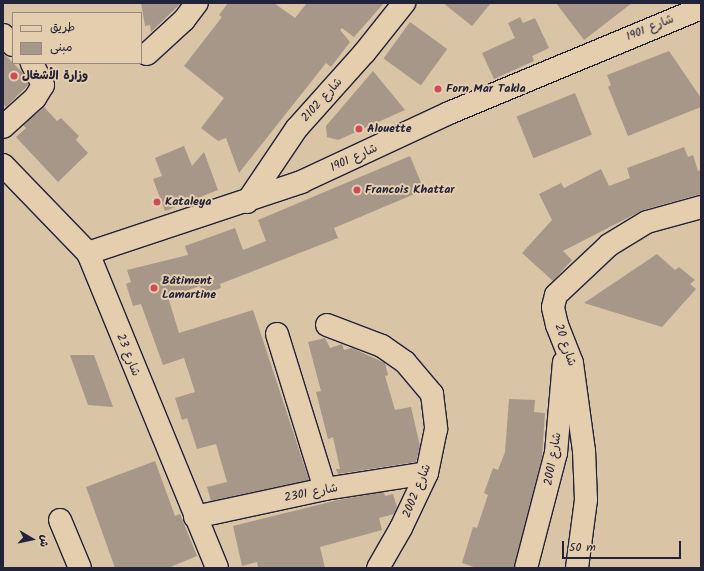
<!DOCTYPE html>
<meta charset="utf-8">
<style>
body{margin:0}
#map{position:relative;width:704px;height:571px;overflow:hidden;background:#d9c4a6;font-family:Kalam,"Playpen Sans Arabic",sans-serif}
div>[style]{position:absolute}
.building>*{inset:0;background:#a69788;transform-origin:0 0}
.roads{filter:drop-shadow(1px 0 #22223b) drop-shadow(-1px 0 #22223b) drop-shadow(0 1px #22223b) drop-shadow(0 -1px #22223b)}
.minor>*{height:22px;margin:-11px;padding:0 11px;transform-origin:11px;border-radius:11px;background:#e5cead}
.dots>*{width:11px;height:11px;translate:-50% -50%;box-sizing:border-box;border:2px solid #e5cead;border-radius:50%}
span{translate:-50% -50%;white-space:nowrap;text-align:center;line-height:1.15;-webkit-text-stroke:4px #e5cead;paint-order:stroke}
.street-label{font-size:12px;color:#22223b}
.poi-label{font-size:12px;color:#22223b;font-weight:700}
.left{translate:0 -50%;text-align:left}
.frame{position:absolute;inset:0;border:4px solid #22223b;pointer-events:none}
.legend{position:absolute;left:12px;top:12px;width:130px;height:52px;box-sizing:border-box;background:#e5cead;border:1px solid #97897f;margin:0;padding:5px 7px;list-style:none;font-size:12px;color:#22223b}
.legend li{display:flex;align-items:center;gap:8px;height:20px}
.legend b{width:20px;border:1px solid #97897f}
.north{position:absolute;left:12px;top:519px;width:40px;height:40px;-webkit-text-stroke:3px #e5cead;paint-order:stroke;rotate:99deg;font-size:11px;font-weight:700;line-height:16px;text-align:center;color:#22223b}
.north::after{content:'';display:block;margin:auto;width:14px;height:18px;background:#22223b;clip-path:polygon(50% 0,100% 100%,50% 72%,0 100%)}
.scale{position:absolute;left:562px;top:541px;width:119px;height:18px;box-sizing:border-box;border:2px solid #22223b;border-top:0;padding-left:5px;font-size:12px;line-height:14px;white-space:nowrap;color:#22223b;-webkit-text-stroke:3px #e5cead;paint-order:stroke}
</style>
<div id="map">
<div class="building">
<i style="clip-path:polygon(141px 3px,181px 3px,151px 32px,150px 25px,145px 26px)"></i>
<i style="clip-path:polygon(228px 3px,274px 3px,295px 18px,307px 3px,384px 3px,354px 37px,342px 28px,340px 30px,350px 42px,331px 67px,326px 63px,239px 173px,226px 138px,218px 141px,201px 128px,224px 98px,184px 66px,222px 17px,219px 15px)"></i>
<i style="clip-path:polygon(443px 3px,491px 3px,472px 26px)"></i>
<i style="clip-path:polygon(556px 3px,632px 3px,584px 40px)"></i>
<i style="clip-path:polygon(520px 17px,523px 23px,535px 18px,549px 48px,532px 56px,534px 61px,494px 79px,482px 53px,515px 38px,508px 23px)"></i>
<i style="left:410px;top:22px;width:46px;height:45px;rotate:36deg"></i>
<i style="clip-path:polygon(669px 51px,701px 98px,701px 107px,628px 136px,608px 87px,611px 85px,607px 75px)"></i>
<i style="clip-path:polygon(3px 53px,23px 73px,29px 84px,6px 107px,3px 104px)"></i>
<i style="clip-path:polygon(373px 71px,405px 110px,338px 140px,327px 137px,326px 126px)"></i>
<i style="left:575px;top:93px;width:45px;height:63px;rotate:68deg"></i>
<i style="clip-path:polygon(44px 107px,57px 121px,61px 118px,79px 136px,76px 140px,88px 153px,58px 182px,16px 137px,26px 128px,23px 125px)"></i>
<i style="clip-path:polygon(184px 146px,192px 166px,204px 152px,218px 190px,165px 211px,153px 179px,162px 176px,155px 158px)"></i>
<i style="clip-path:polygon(684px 147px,688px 157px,693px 155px,698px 171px,701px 170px,701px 194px,643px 210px,563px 251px,572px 260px,553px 281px,522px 253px,552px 220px,539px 194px,561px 183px,564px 188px,601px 169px,609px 186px,630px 178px,627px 168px)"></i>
<i style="clip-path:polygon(410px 156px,424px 190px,334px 228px,338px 238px,220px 284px,221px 288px,203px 295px,200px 286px,168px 297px,179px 333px,253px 310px,309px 480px,211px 501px,207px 487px,227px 482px,216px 444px,197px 449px,187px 418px,182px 420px,175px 398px,195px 392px,184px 358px,163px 365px,141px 304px,133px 306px,126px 284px,131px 282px,127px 270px,188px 255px,185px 246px,235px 228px,243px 250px,266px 241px,258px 220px)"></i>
<i style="clip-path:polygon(657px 254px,675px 270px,679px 267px,695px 280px,690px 284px,696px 289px,662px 327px,584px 303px)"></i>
<i style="clip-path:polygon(325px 338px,330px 348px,342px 344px,344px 350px,352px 348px,385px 363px,388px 375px,385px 376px,395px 410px,411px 407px,420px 446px,416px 462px,338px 474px,336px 469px,340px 469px,333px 437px,328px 439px,316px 392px,321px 391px,308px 342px)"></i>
<i style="clip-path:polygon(70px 355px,94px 355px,113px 407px,88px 405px)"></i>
<i style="clip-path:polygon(509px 399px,535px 400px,534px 412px,545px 413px,542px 457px,514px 568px,477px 568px,462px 563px,473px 527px,477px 528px,488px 495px,484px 493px,493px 468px,498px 470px,505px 452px)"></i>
<i style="clip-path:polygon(155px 461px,175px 516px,180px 514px,197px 556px,168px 568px,115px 568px,86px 487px)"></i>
<i style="clip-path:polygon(384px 492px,385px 496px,393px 494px,397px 507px,394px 514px,379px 518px,382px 530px,320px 547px,325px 568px,258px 568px,257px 562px,242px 566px,233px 526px,338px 500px)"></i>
</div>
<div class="roads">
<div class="minor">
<i style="left:3px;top:35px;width:14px;rotate:45deg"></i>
<i style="left:147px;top:54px;width:50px;rotate:-42.6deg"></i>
<i style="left:184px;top:20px;width:21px;rotate:-53deg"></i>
<i style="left:3px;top:127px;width:43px;rotate:-42.2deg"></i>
<i style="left:35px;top:98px;width:15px;rotate:-58deg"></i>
<i style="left:43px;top:85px;width:25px;rotate:-117deg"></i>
<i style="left:3px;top:165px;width:122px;rotate:46deg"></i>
<i style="left:88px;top:253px;width:340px;rotate:67.7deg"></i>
<i style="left:247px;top:202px;width:89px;rotate:-56deg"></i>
<i style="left:297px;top:128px;width:102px;rotate:-48.2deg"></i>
<i style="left:365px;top:52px;width:63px;rotate:-51.5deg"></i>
<i style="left:88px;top:253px;width:225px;rotate:-18.4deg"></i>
<i style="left:301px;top:182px;width:163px;rotate:-25deg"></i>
<i style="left:449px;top:113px;width:273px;rotate:-22.6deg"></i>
<i style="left:327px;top:325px;width:59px;rotate:20.9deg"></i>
<i style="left:382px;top:346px;width:28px;rotate:35deg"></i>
<i style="left:405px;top:362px;width:42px;rotate:49.8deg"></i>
<i style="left:432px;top:394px;width:35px;rotate:83deg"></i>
<i style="left:436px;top:429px;width:45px;rotate:101.6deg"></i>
<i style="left:427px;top:473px;width:61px;rotate:115.3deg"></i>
<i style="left:401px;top:528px;width:46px;rotate:119.9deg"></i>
<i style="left:277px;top:334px;width:162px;rotate:72.8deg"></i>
<i style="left:195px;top:517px;width:133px;rotate:-12.2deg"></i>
<i style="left:325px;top:489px;width:103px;rotate:-8.9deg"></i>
<i style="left:60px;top:520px;width:52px;rotate:67.4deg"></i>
<i style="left:526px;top:568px;width:119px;rotate:-75.4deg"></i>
<i style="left:556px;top:453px;width:91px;rotate:-85deg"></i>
<i style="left:577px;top:568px;width:69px;rotate:-82.5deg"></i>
<i style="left:586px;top:500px;width:49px;rotate:-92.3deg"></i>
<i style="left:584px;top:451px;width:89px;rotate:-97.8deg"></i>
<i style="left:572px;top:363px;width:41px;rotate:-111.5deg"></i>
<i style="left:557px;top:325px;width:18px;rotate:-103deg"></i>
<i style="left:553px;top:307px;width:12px;rotate:-76deg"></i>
<i style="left:556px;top:295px;width:73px;rotate:-43.3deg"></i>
<i style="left:609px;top:245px;width:44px;rotate:-31.2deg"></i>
<i style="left:647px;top:222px;width:56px;rotate:-15.5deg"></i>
</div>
</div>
<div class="dots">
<i style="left:14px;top:76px;background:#d1495b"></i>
<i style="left:438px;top:89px;background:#d1495b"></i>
<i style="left:359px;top:129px;background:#d1495b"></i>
<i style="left:357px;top:190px;background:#d1495b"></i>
<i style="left:157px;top:202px;background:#d1495b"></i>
<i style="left:154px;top:288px;background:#d1495b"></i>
</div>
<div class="street-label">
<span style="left:650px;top:28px;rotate:-22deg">شارع 1901</span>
<span style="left:322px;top:100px;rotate:-48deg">شارع 2102</span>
<span style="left:354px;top:158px;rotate:-25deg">شارع 1901</span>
<span style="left:565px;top:345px;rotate:71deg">شارع 20</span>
<span style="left:128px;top:355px;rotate:68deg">شارع 23</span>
<span style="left:553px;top:459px;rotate:-80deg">شارع 2001</span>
<span style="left:417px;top:491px;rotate:-68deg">شارع 2002</span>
<span style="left:311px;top:493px;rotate:-11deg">شارع 2301</span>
</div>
<div class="poi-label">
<span class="left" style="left:22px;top:76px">وزارة الأشغال</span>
<span class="left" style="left:446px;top:89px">Forn Mar Takla</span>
<span class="left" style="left:367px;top:129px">Alouette</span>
<span class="left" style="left:365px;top:190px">Francois Khattar</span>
<span class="left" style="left:165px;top:202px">Kataleya</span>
<span class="left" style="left:162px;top:288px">Bâtiment<br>Lamartine</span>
</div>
<div class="frame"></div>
<ul class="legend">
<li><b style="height:5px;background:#e5cead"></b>طريق</li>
<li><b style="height:11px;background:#a69788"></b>مبنى</li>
</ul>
<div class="north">ش</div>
<div class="scale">50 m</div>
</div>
